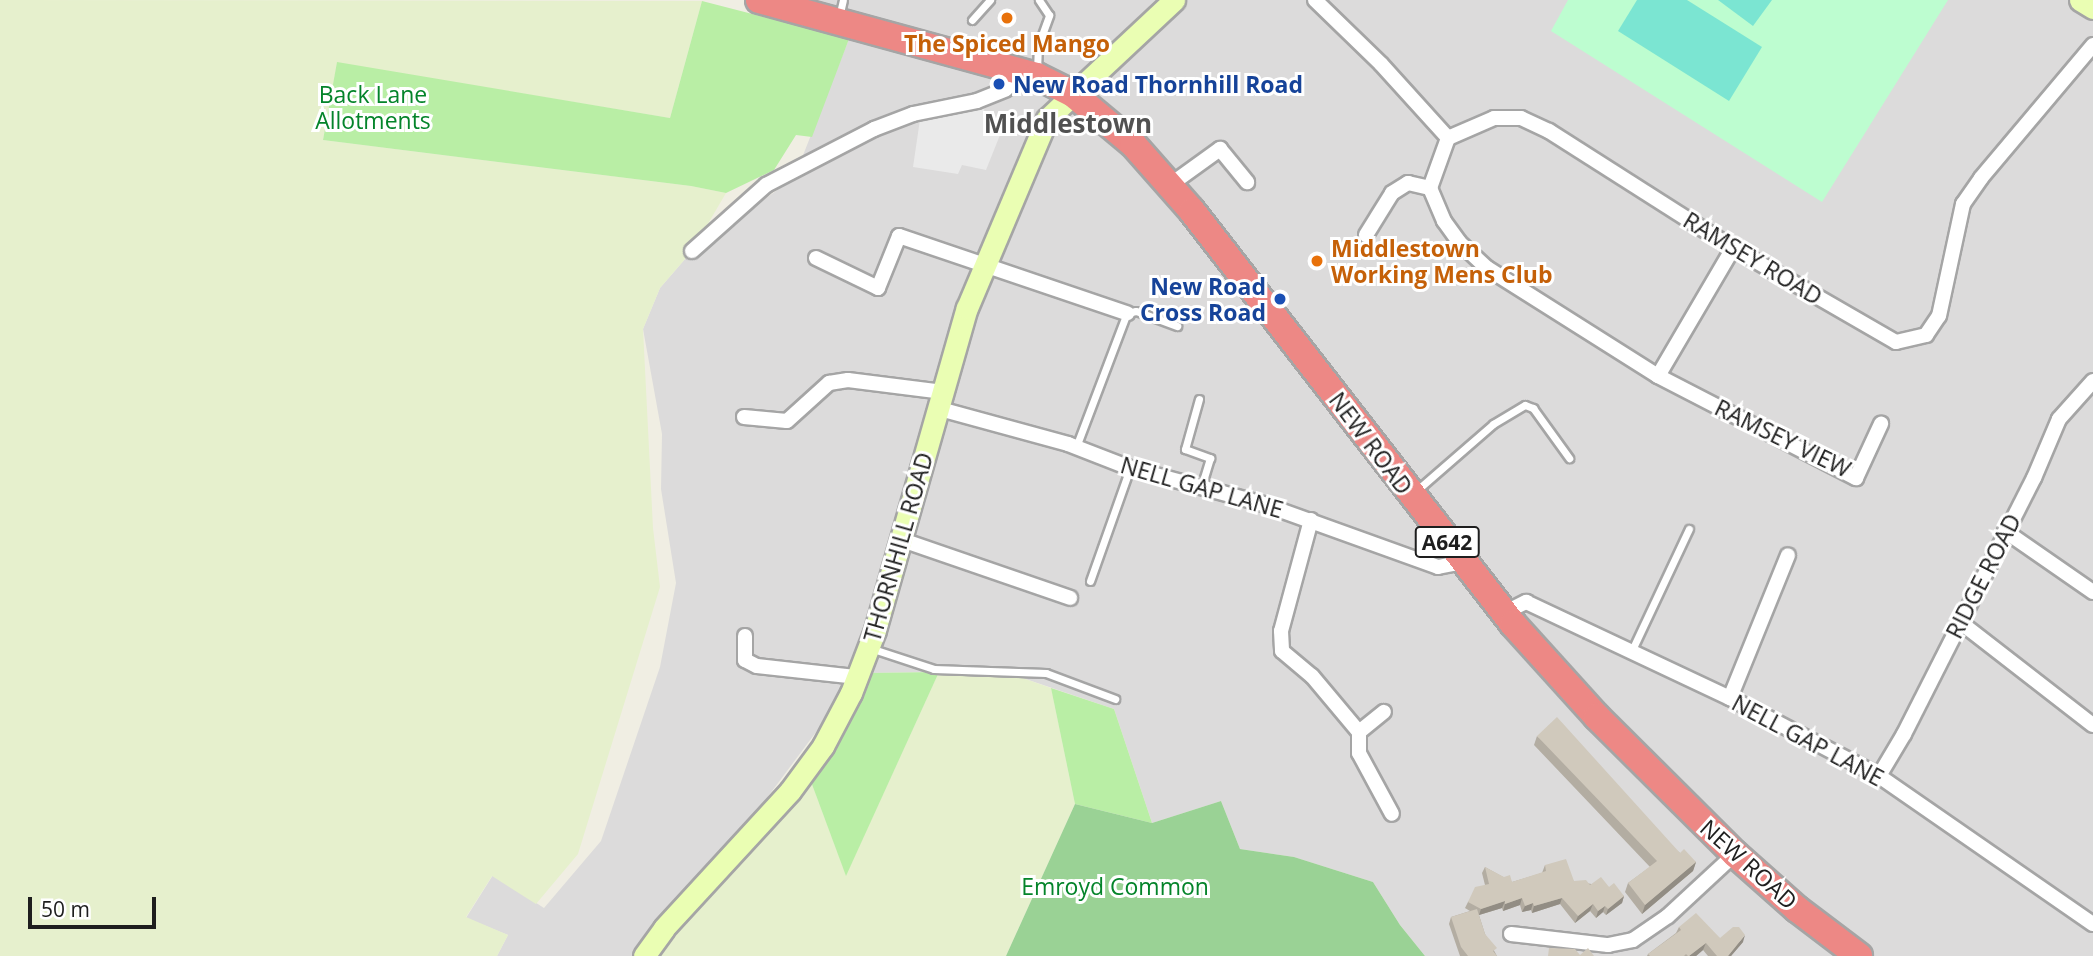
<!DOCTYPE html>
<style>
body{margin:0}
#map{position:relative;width:2093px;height:956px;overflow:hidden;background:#f0eee3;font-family:"Open Sans",sans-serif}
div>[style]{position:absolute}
.residential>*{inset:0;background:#dcdbdb}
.farmland>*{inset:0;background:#e6f0cd}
.grass>*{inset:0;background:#b9eea5}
.forest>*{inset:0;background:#9ad295}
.park>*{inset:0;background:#bdfdd0}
.pitch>*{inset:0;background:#7be5d2}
.parking>*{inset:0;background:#eaeaea}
.roads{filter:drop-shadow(2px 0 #a5a5a5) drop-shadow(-2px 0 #a5a5a5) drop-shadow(0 2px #a5a5a5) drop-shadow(0 -2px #a5a5a5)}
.lane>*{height:7px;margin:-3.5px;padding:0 3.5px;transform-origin:3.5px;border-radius:3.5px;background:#fff}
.street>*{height:14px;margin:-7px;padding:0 7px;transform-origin:7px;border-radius:7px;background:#fff}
.secondary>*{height:21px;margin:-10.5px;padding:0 10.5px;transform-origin:10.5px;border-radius:10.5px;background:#eafeb3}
.highway>*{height:26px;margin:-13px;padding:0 13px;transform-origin:13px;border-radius:13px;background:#ed8885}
.wall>*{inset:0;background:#b3ada2}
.shaded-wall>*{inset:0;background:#928d84}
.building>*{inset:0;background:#d0c9bc}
.dots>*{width:19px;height:19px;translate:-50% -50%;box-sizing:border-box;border:4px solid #fff;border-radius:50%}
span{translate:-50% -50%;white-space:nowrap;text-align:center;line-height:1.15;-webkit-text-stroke:6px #fff;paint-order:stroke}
.shield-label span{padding:2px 5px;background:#fff;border:2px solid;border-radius:5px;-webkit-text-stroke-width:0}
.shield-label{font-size:21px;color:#1e1e1e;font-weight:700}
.food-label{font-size:23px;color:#c56008;font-weight:700}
.left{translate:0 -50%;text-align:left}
.transit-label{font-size:23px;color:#164399;font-weight:700}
.right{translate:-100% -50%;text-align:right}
.park-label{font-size:23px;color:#04842a}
.street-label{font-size:23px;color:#1e1e1e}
.quarter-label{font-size:26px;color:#515151;font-weight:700}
.scale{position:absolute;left:28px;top:897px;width:128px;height:32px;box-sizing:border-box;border:4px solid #1e1e1e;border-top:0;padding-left:9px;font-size:21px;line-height:24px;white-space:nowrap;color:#1e1e1e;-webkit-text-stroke:5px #fff;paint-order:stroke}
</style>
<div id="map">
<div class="residential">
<i style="clip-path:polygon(805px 0,2093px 0,2093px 956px,1425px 956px,1400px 925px,1373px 882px,1294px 857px,1240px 849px,1221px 801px,1152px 823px,1114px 709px,1002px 671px,866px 673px,857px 677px,746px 826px,648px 932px,657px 953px,661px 956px,497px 956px,508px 935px,466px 918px,493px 875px,544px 908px,601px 841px,660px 667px,676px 583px,661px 489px,662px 434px,643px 329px,660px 288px,692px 251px,794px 178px,849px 39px,868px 16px)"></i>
</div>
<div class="farmland">
<i style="clip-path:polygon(0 0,702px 1px,670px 118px,337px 63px,323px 140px,691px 186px,726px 193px,692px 251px,660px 288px,643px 329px,653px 528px,660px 587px,578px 854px,536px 904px,492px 876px,466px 917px,508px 935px,497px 956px,0 956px)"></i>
<i style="clip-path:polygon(1002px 671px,1051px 688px,1075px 804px,1006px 956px,662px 956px,657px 953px,810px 779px,846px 875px,939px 672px)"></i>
</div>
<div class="grass">
<i style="clip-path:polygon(702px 1px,849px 39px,812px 137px,796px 135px,774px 170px,726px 193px,691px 186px,323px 140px,337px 62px,670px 118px)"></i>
<i style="clip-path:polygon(939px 672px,846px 876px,810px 779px,866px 673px)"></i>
<i style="clip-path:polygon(1051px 688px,1114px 709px,1152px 823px,1075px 804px)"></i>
</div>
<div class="forest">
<i style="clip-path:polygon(1221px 801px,1240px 849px,1294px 857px,1373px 882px,1400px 925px,1425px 956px,1006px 956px,1075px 804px,1152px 823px)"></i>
</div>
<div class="park">
<i style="clip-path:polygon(1568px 0,1948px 0,1822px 202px,1551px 31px)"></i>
</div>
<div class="pitch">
<i style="clip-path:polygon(1637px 0,1687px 0,1762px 47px,1729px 101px,1618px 31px)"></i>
<i style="clip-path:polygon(1718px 0,1772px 0,1753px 26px)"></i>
</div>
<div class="parking">
<i style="clip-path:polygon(985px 94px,983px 135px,1000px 135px,986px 170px,962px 165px,958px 174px,913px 167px,922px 106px)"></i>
</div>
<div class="roads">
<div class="lane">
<i style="left:839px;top:17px;width:17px;rotate:-77deg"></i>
<i style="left:972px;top:20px;width:27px;rotate:-48deg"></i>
<i style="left:1037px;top:72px;width:26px;rotate:-88deg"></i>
<i style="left:1038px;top:46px;width:33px;rotate:-70deg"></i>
<i style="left:1049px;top:15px;width:18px;rotate:-124deg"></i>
<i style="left:1199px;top:399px;width:52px;rotate:105.6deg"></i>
<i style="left:1185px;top:449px;width:27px;rotate:20deg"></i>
<i style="left:1210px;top:458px;width:30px;rotate:107deg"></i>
<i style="left:1076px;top:447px;width:143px;rotate:-69.2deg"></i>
<i style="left:1127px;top:313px;width:9px;rotate:-13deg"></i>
<i style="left:1136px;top:311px;width:44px;rotate:20.1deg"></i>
<i style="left:1416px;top:491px;width:102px;rotate:-41deg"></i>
<i style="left:1493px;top:424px;width:37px;rotate:-31deg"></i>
<i style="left:1525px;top:405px;width:9px;rotate:21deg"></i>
<i style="left:1533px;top:408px;width:62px;rotate:54.2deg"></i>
<i style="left:1090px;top:581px;width:120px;rotate:-70.5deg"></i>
<i style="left:870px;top:648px;width:67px;rotate:18.2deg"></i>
<i style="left:934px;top:669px;width:112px;rotate:2deg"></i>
<i style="left:1046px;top:673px;width:74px;rotate:20.6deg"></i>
<i style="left:1631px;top:652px;width:136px;rotate:-64.8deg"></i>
</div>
<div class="street">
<i style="left:1315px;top:0;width:92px;rotate:44.1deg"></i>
<i style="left:1381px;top:64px;width:100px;rotate:47.8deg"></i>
<i style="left:1448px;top:138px;width:50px;rotate:-23.5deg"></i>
<i style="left:1494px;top:118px;width:27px"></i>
<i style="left:1521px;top:118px;width:31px;rotate:25deg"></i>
<i style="left:1549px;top:131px;width:218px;rotate:32.5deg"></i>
<i style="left:1733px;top:248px;width:188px;rotate:30deg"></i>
<i style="left:1896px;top:342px;width:31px;rotate:-13deg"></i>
<i style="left:1926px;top:335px;width:23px;rotate:-56deg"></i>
<i style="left:1939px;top:316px;width:115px;rotate:-77.9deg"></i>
<i style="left:1963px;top:204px;width:32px;rotate:-55deg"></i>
<i style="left:1981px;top:178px;width:174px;rotate:-49.9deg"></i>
<i style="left:1448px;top:138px;width:53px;rotate:109.8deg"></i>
<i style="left:1430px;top:188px;width:36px;rotate:67deg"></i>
<i style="left:1444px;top:221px;width:26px;rotate:54deg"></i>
<i style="left:1459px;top:242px;width:38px;rotate:43deg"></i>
<i style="left:1487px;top:268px;width:202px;rotate:32.3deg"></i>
<i style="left:1658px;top:376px;width:148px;rotate:-59.6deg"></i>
<i style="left:1170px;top:185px;width:62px;rotate:-35.8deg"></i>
<i style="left:1220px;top:149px;width:43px;rotate:50.7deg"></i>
<i style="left:1366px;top:235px;width:49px;rotate:-58.2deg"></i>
<i style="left:1392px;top:193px;width:19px;rotate:-32deg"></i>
<i style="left:1408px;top:183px;width:23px;rotate:13deg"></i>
<i style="left:692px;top:251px;width:99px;rotate:-41.7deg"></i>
<i style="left:766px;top:185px;width:122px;rotate:-27.4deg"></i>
<i style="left:874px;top:129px;width:42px;rotate:-21deg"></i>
<i style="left:913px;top:114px;width:65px;rotate:-11.5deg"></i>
<i style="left:977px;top:101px;width:31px;rotate:-22deg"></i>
<i style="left:1006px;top:89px;width:23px;rotate:-50deg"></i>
<i style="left:816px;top:258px;width:69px;rotate:25.8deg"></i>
<i style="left:878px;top:288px;width:56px;rotate:-68deg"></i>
<i style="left:899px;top:236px;width:241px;rotate:18.7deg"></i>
<i style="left:1658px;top:376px;width:223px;rotate:27.3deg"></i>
<i style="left:1856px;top:478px;width:60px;rotate:-65.2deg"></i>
<i style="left:940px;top:409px;width:133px;rotate:15.3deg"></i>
<i style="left:1068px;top:444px;width:66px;rotate:21.2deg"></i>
<i style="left:1130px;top:468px;width:138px;rotate:15.1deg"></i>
<i style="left:1263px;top:504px;width:186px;rotate:19.8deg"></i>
<i style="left:1438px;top:567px;width:25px;rotate:-11deg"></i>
<i style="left:744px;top:417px;width:43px;rotate:5.3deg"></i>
<i style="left:787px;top:421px;width:57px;rotate:-42.1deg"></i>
<i style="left:829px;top:383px;width:19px;rotate:-9deg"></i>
<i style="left:848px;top:380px;width:96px;rotate:7.2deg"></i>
<i style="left:1311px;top:520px;width:115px;rotate:105.1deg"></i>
<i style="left:1281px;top:631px;width:20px;rotate:87deg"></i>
<i style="left:1282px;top:651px;width:39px;rotate:40deg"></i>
<i style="left:1312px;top:676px;width:73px;rotate:50deg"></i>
<i style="left:1359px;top:732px;width:21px;rotate:90deg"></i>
<i style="left:1359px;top:753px;width:69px;rotate:61.6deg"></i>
<i style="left:2005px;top:531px;width:107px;rotate:34.7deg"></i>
<i style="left:899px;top:539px;width:181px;rotate:19deg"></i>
<i style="left:1504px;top:613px;width:25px;rotate:-27deg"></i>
<i style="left:1526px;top:602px;width:225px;rotate:25.2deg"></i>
<i style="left:1730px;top:698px;width:168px;rotate:27.6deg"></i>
<i style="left:1879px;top:776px;width:260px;rotate:34.7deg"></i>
<i style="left:1960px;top:622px;width:168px;rotate:37.8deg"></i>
<i style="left:745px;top:636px;width:24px;rotate:90deg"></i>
<i style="left:745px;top:660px;width:13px;rotate:27deg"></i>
<i style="left:757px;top:666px;width:101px;rotate:6.3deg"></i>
<i style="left:1730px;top:698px;width:154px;rotate:-67.9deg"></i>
<i style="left:1359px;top:732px;width:32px;rotate:-39deg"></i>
<i style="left:1879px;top:776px;width:49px;rotate:-59.2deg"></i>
<i style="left:1904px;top:734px;width:287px;rotate:-63.1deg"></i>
<i style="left:2034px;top:478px;width:64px;rotate:-67deg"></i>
<i style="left:2059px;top:419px;width:51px;rotate:-48.2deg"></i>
<i style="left:1511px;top:934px;width:98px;rotate:6.5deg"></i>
<i style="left:1608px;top:945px;width:25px;rotate:-11deg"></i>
<i style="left:1633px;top:940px;width:42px;rotate:-34.4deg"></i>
<i style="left:1668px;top:916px;width:91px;rotate:-42.8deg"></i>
</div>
<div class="secondary">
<i style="left:2080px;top:0;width:15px;rotate:32deg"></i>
<i style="left:644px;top:956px;width:34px;rotate:-54deg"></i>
<i style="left:664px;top:928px;width:186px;rotate:-47.4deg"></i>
<i style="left:790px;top:791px;width:56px;rotate:-53.7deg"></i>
<i style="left:823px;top:746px;width:60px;rotate:-62.2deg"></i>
<i style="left:851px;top:693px;width:67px;rotate:-69.1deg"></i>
<i style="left:875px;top:630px;width:335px;rotate:-74.1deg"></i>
<i style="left:967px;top:308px;width:205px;rotate:-67.1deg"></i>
<i style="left:1047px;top:119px;width:174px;rotate:-43.1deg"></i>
</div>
<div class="highway">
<i style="left:759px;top:0;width:288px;rotate:15.3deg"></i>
<i style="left:1037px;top:76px;width:40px;rotate:26.6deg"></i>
<i style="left:1073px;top:94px;width:78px;rotate:39.8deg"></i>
<i style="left:1133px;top:144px;width:89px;rotate:48.6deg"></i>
<i style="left:1192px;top:211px;width:523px;rotate:52.14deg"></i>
<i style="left:1513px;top:624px;width:125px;rotate:47.9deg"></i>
<i style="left:1597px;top:717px;width:194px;rotate:44.8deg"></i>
<i style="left:1735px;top:854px;width:83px;rotate:41.6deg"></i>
<i style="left:1797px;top:909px;width:78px;rotate:37.2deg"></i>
</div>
</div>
<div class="wall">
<i style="clip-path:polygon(1537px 736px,1680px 853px,1696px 862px,1693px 871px,1642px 914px,1625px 892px,1628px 883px,1650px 867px,1534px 745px)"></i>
<i style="clip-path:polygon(1545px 865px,1574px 881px,1609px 887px,1624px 896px,1622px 903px,1606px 915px,1603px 912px,1596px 918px,1590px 911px,1575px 923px,1560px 904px,1532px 913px,1531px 910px,1522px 912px,1520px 905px,1503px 911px,1502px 908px,1479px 915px,1485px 934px,1497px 956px,1460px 956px,1449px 924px,1451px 917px,1470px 911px,1465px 908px,1468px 902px,1485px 885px,1482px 873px,1485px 867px,1512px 882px,1542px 873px)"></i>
<i style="clip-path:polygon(1679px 927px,1720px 938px,1743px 942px,1731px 956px,1708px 956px,1703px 950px,1696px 956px,1647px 956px,1648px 954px,1676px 933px)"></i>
</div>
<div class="shaded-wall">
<i style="clip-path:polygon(1696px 862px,1693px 871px,1642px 914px,1645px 905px)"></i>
<i style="clip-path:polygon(1624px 896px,1622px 903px,1606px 915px,1608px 909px)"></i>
<i style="clip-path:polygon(1522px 898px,1520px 905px,1503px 911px,1505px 904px)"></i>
<i style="clip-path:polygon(1562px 898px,1560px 904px,1532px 913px,1534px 906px)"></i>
<i style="clip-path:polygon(1505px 901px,1502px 908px,1479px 915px,1481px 909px)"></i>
<i style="clip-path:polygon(1533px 903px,1531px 910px,1522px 912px,1525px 906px)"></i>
<i style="clip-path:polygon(1593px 904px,1590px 911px,1575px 923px,1578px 916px)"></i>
<i style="clip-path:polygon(1605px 906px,1603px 912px,1596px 918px,1598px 911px)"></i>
<i style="clip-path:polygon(1745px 935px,1743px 942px,1731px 956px,1728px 956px)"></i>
<i style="clip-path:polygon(1706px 943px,1703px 950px,1696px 956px,1689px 956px)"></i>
</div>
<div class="building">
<i style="clip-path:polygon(1557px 717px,1680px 853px,1684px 849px,1696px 862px,1645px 905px,1628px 883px,1657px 861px,1537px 736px)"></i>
<i style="clip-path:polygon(1566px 859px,1574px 881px,1586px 880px,1590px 885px,1601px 877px,1609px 887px,1614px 883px,1624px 896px,1608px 909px,1605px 906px,1598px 911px,1593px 904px,1578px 916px,1562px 898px,1534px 906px,1533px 903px,1525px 906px,1522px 898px,1505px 904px,1505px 901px,1481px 909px,1468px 902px,1475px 887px,1489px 884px,1485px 867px,1504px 877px,1510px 875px,1512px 882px,1546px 871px,1545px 865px)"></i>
<i style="clip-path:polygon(1477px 909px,1485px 934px,1497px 948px,1493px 951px,1497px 956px,1468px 956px,1461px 947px,1451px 917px)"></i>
<i style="clip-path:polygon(1696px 913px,1720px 938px,1733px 927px,1739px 927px,1745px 935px,1728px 956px,1717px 956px,1706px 943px,1689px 956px,1688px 956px,1686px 954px,1684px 956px,1650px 956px,1648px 954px,1681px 930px,1679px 927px)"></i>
<i style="clip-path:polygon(1549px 948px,1575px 949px,1580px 955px,1588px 948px,1594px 956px,1548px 956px)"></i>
</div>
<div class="dots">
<i style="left:1007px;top:18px;background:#e8710a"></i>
<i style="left:999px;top:84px;background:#1a4fb4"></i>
<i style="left:1317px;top:261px;background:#e8710a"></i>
<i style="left:1280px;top:299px;background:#1a4fb4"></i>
</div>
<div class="shield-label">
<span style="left:1447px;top:542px">A642</span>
</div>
<div class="food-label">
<span style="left:1007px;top:43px">The Spiced Mango</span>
<span class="left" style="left:1331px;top:261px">Middlestown<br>Working Mens Club</span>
</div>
<div class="transit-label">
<span class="left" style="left:1013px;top:84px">New Road Thornhill Road</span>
<span class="right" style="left:1266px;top:299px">New Road<br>Cross Road</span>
</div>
<div class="park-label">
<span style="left:373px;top:107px">Back Lane<br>Allotments</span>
<span style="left:1115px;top:886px">Emroyd Common</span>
</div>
<div class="street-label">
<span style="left:1753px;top:258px;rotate:31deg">RAMSEY ROAD</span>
<span style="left:1783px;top:438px;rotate:26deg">RAMSEY VIEW</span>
<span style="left:1371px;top:443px;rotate:53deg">NEW ROAD</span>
<span style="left:1202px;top:487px;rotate:16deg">NELL GAP LANE</span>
<span style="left:898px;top:547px;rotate:-74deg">THORNHILL ROAD</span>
<span style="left:1983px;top:576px;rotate:-63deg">RIDGE ROAD</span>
<span style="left:1808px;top:740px;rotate:28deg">NELL GAP LANE</span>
<span style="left:1749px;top:864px;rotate:42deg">NEW ROAD</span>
</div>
<div class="quarter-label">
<span style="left:1068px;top:124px">Middlestown</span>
</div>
<div class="scale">50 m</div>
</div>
